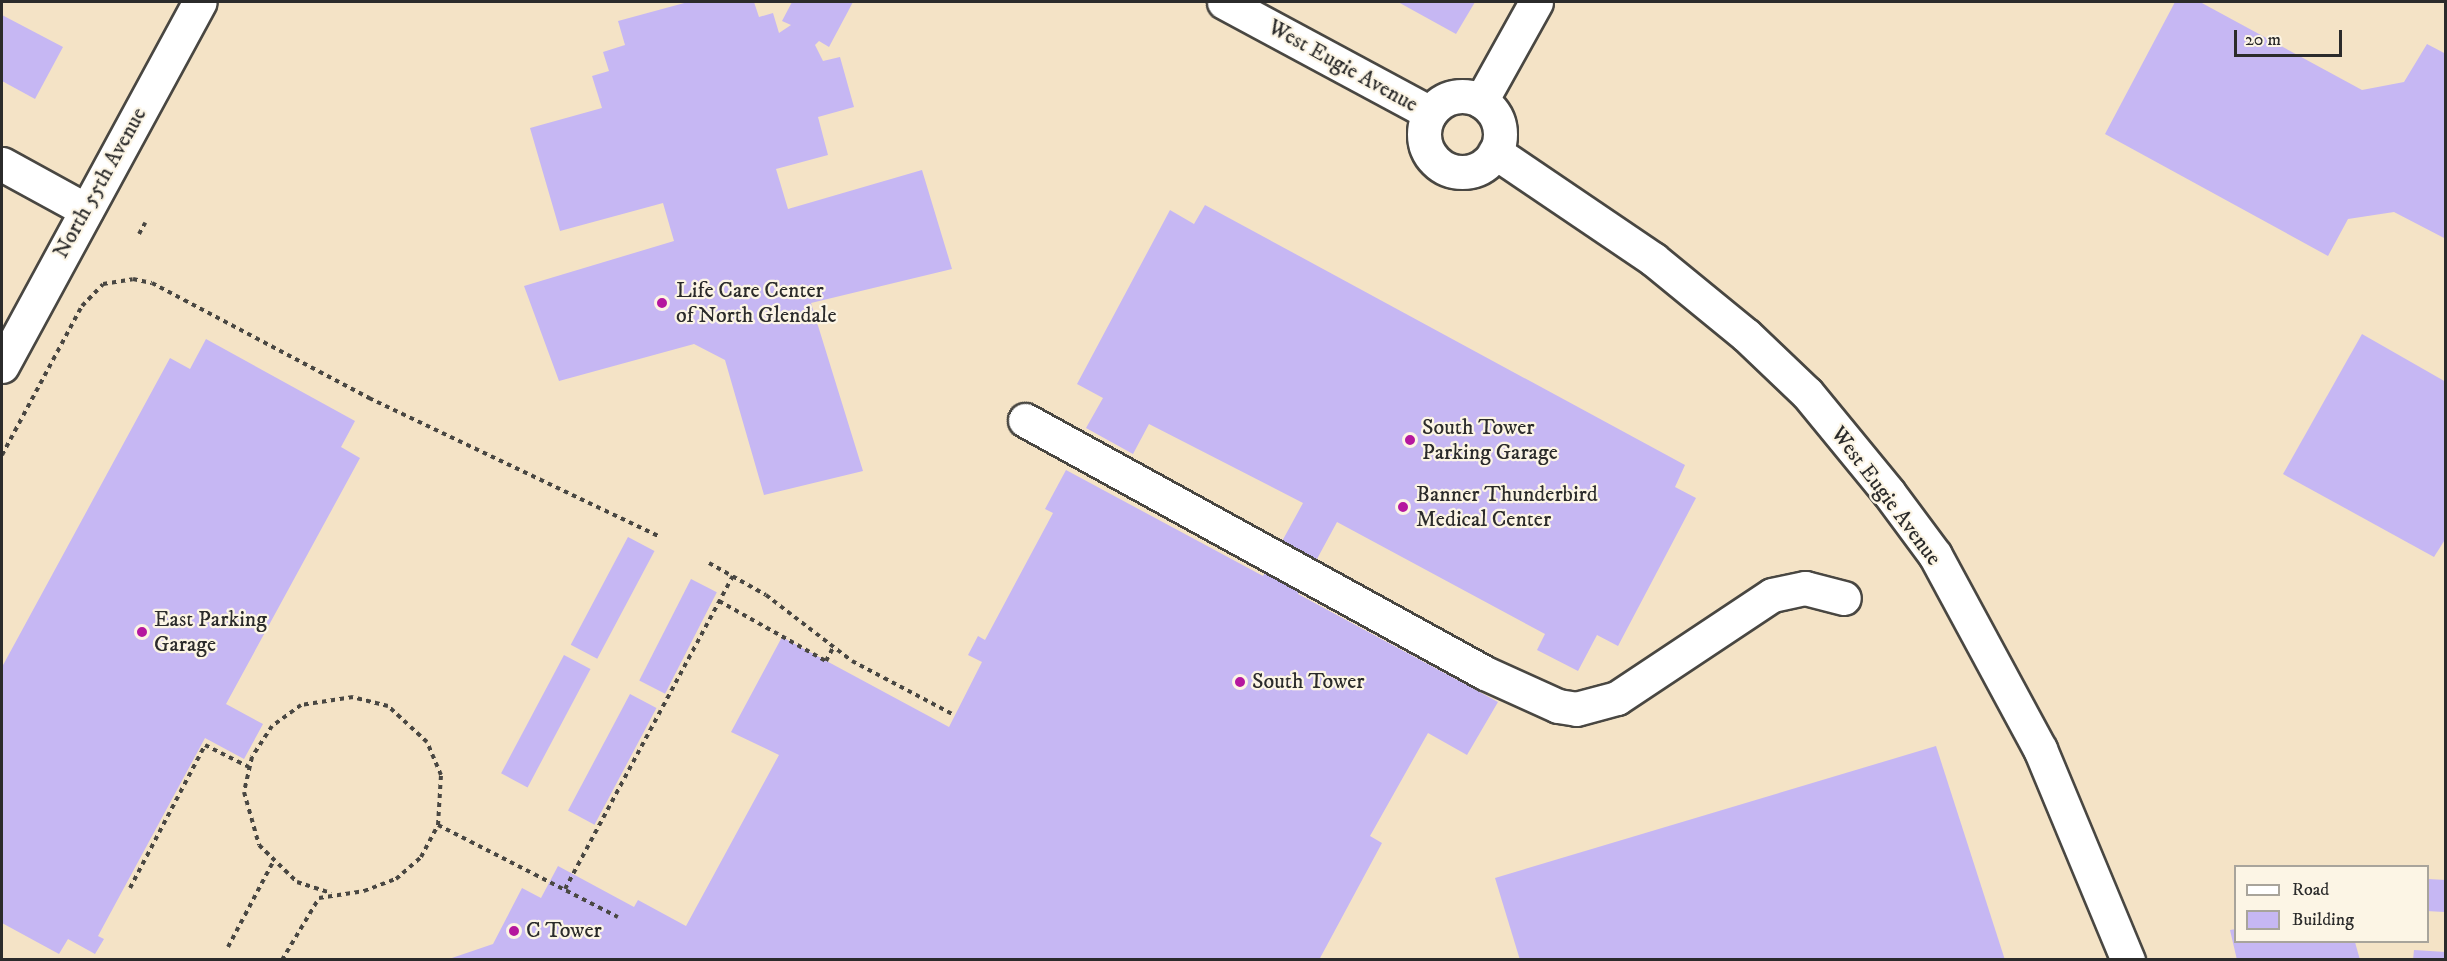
<!DOCTYPE html>
<style>
body{margin:0}
#map{position:relative;width:2447px;height:961px;overflow:hidden;background:#f4e3c6;font-family:"IM FELL DW Pica",serif}
div>[style]{position:absolute}
.building>*{inset:0;background:#c6b7f3;transform-origin:0 0}
.path>*{height:4px;margin-top:-2px;transform-origin:0;background:repeating-linear-gradient(90deg,#494742 0 4.5px,transparent 0 9px)}
.roads{filter:drop-shadow(2px 0 #494742) drop-shadow(-2px 0 #494742) drop-shadow(0 2px #494742) drop-shadow(0 -2px #494742)}
.minor>*{height:33px;margin:-16.5px;padding:0 16.5px;transform-origin:16.5px;border-radius:16.5px;background:#fff}
.minor>.ring{margin:-16.5px;padding:0;box-sizing:content-box;background:none;border:33px solid #fff;border-radius:50%}
.dots>*{width:16px;height:16px;translate:-50% -50%;box-sizing:border-box;border:3px solid #fcf5e5;border-radius:50%}
span{translate:-50% -50%;white-space:nowrap;text-align:center;line-height:1.15;-webkit-text-stroke:4.5px #fcf5e5;paint-order:stroke}
.street-label{font-size:22px;color:#2b2b2b}
.poi-label{font-size:22px;color:#2b2b2b}
.left{translate:0 -50%;text-align:left}
.frame{position:absolute;inset:0;border:3px solid #2b2b2b;pointer-events:none}
.legend{position:absolute;left:2234px;top:865px;width:195px;height:78px;box-sizing:border-box;background:#fcf5e5;border:2px solid #a8a49b;margin:0;padding:8px 10px;list-style:none;font-size:18px;color:#2b2b2b}
.legend li{display:flex;align-items:center;gap:12px;height:30px}
.legend b{width:30px;border:2px solid #a8a49b}
.scale{position:absolute;left:2234px;top:30px;width:108px;height:27px;box-sizing:border-box;border:3px solid #2b2b2b;border-top:0;padding-left:8px;font-size:18px;line-height:21px;white-space:nowrap;color:#2b2b2b;-webkit-text-stroke:4px #fcf5e5;paint-order:stroke}
</style>
<div id="map">
<div class="building">
<i style="clip-path:polygon(688px 2px,754px 2px,759px 17px,773px 13px,779px 33px,791px 25px,782px 21px,792px 2px,853px 2px,829px 47px,819px 41px,815px 45px,823px 61px,840px 57px,854px 107px,818px 117px,828px 155px,776px 169px,788px 209px,922px 170px,952px 269px,811px 303px,863px 471px,764px 495px,725px 360px,694px 344px,559px 381px,524px 286px,674px 241px,663px 203px,560px 231px,530px 128px,602px 108px,592px 76px,609px 71px,603px 52px,625px 45px,618px 21px)"></i>
<i style="clip-path:polygon(1398px 2px,1475px 2px,1456px 34px)"></i>
<i style="clip-path:polygon(2175px 2px,2200px 2px,2362px 90px,2404px 82px,2427px 44px,2446px 54px,2446px 239px,2394px 212px,2348px 219px,2328px 256px,2105px 134px)"></i>
<i style="clip-path:polygon(2px 15px,63px 47px,35px 99px,2px 81px)"></i>
<i style="clip-path:polygon(1205px 205px,1685px 465px,1675px 487px,1696px 498px,1618px 646px,1597px 635px,1578px 671px,1537px 650px,1545px 634px,1337px 522px,1298px 594px,1498px 702px,1467px 755px,1428px 733px,1370px 836px,1382px 843px,1319px 960px,446px 960px,493px 944px,522px 888px,541px 898px,558px 866px,634px 907px,638px 900px,686px 926px,779px 755px,731px 732px,782px 637px,949px 727px,982px 662px,968px 655px,978px 636px,985px 640px,1053px 513px,1045px 509px,1066px 470px,1263px 576px,1303px 503px,1149px 424px,1133px 454px,1086px 428px,1103px 398px,1077px 384px,1170px 210px,1194px 224px)"></i>
<i style="clip-path:polygon(2362px 334px,2446px 382px,2446px 538px,2434px 557px,2283px 474px)"></i>
<i style="clip-path:polygon(206px 339px,355px 421px,341px 447px,360px 458px,226px 704px,263px 724px,244px 759px,205px 738px,98px 936px,104px 939px,95px 954px,68px 939px,59px 954px,2px 923px,2px 667px,170px 358px,190px 369px)"></i>
<i style="left:628px;top:537px;width:30px;height:122px;rotate:28deg"></i>
<i style="left:691px;top:579px;width:29px;height:114px;rotate:27deg"></i>
<i style="left:564px;top:655px;width:30px;height:134px;rotate:28deg"></i>
<i style="left:630px;top:694px;width:30px;height:132px;rotate:28deg"></i>
<i style="clip-path:polygon(1936px 746px,2005px 960px,1520px 960px,1495px 878px)"></i>
<i style="left:2428px;top:879px;width:18px;height:32px;rotate:3deg"></i>
<i style="clip-path:polygon(2236px 929px,2236px 942px,2355px 942px,2360px 960px,2237px 960px,2230px 930px)"></i>
<i style="clip-path:polygon(2414px 950px,2446px 952px,2446px 960px,2413px 960px)"></i>
</div>
<div class="path">
<i style="left:139px;top:234px;width:13px;rotate:-61deg"></i>
<i style="left:2px;top:455px;width:169px;rotate:-61.8deg"></i>
<i style="left:82px;top:306px;width:30px;rotate:-46deg"></i>
<i style="left:103px;top:284px;width:30px;rotate:-9deg"></i>
<i style="left:133px;top:279px;width:19px;rotate:12deg"></i>
<i style="left:152px;top:283px;width:246px;rotate:27.9deg"></i>
<i style="left:369px;top:398px;width:322px;rotate:25.5deg"></i>
<i style="left:709px;top:563px;width:65px;rotate:29.3deg"></i>
<i style="left:766px;top:595px;width:108px;rotate:37.5deg"></i>
<i style="left:852px;top:661px;width:115px;rotate:27.9deg"></i>
<i style="left:719px;top:601px;width:123px;rotate:29.3deg"></i>
<i style="left:826px;top:661px;width:15px;rotate:-62deg"></i>
<i style="left:438px;top:825px;width:202px;rotate:27.1deg"></i>
<i style="left:130px;top:888px;width:161px;rotate:-62.3deg"></i>
<i style="left:205px;top:745px;width:49px;rotate:26.6deg"></i>
<i style="left:565px;top:889px;width:355px;rotate:-61.8deg"></i>
<i style="left:228px;top:947px;width:96px;rotate:-62.1deg"></i>
<i style="left:282px;top:960px;width:72px;rotate:-59.2deg"></i>
<i style="left:319px;top:898px;width:46px;rotate:-8.8deg"></i>
<i style="left:364px;top:891px;width:34px;rotate:-21deg"></i>
<i style="left:396px;top:879px;width:33px;rotate:-41deg"></i>
<i style="left:421px;top:857px;width:36px;rotate:-62deg"></i>
<i style="left:438px;top:825px;width:50px;rotate:-86.6deg"></i>
<i style="left:441px;top:775px;width:36px;rotate:-113deg"></i>
<i style="left:427px;top:742px;width:53px;rotate:-137.3deg"></i>
<i style="left:388px;top:706px;width:36px;rotate:-166deg"></i>
<i style="left:353px;top:697px;width:53px;rotate:171.3deg"></i>
<i style="left:301px;top:705px;width:36px;rotate:144deg"></i>
<i style="left:272px;top:726px;width:37px;rotate:123deg"></i>
<i style="left:252px;top:757px;width:36px;rotate:103deg"></i>
<i style="left:244px;top:792px;width:55px;rotate:74.2deg"></i>
<i style="left:259px;top:845px;width:53px;rotate:44.2deg"></i>
<i style="left:297px;top:882px;width:36px;rotate:18deg"></i>
</div>
<div class="roads">
<div class="minor">
<i style="left:1224px;top:2px;width:234px;rotate:28.3deg"></i>
<i class="ring" style="left:1424px;top:96px;width:43px;height:43px"></i>
<i style="left:1481px;top:101px;width:113px;rotate:-60.9deg"></i>
<i style="left:1495px;top:152px;width:191px;rotate:34.1deg"></i>
<i style="left:1653px;top:259px;width:120px;rotate:39.3deg"></i>
<i style="left:1746px;top:335px;width:84px;rotate:43.6deg"></i>
<i style="left:1807px;top:393px;width:129px;rotate:50.6deg"></i>
<i style="left:1889px;top:493px;width:77px;rotate:53.4deg"></i>
<i style="left:1935px;top:555px;width:221px;rotate:61.6deg"></i>
<i style="left:2040px;top:749px;width:229px;rotate:67.4deg"></i>
<i style="left:2px;top:164px;width:96px;rotate:28.7deg"></i>
<i style="left:2px;top:366px;width:414px;rotate:-61.5deg"></i>
<i style="left:1025px;top:420px;width:525px;rotate:28.81deg"></i>
<i style="left:1485px;top:673px;width:80px;rotate:24.3deg"></i>
<i style="left:1558px;top:706px;width:18px;rotate:9deg"></i>
<i style="left:1576px;top:709px;width:42px;rotate:-15deg"></i>
<i style="left:1617px;top:698px;width:186px;rotate:-33.6deg"></i>
<i style="left:1772px;top:595px;width:34px;rotate:-12deg"></i>
<i style="left:1805px;top:588px;width:40px;rotate:14.4deg"></i>
</div>
</div>
<div class="dots">
<i style="left:662px;top:303px;background:#b5179e"></i>
<i style="left:1410px;top:440px;background:#b5179e"></i>
<i style="left:1403px;top:507px;background:#b5179e"></i>
<i style="left:142px;top:632px;background:#b5179e"></i>
<i style="left:1240px;top:682px;background:#b5179e"></i>
<i style="left:514px;top:931px;background:#b5179e"></i>
</div>
<div class="street-label">
<span style="left:1343px;top:66px;rotate:29deg">West Eugie Avenue</span>
<span style="left:100px;top:183px;rotate:-61deg">North 55th Avenue</span>
<span style="left:1886px;top:496px;rotate:53deg">West Eugie Avenue</span>
</div>
<div class="poi-label">
<span class="left" style="left:676px;top:303px">Life Care Center<br>of North Glendale</span>
<span class="left" style="left:1422px;top:440px">South Tower<br>Parking Garage</span>
<span class="left" style="left:1416px;top:507px">Banner Thunderbird<br>Medical Center</span>
<span class="left" style="left:154px;top:632px">East Parking<br>Garage</span>
<span class="left" style="left:1252px;top:682px">South Tower</span>
<span class="left" style="left:526px;top:931px">C Tower</span>
</div>
<div class="frame"></div>
<ul class="legend">
<li><b style="height:8px;background:#fff"></b>Road</li>
<li><b style="height:16px;background:#c6b7f3"></b>Building</li>
</ul>
<div class="scale">20 m</div>
</div>
